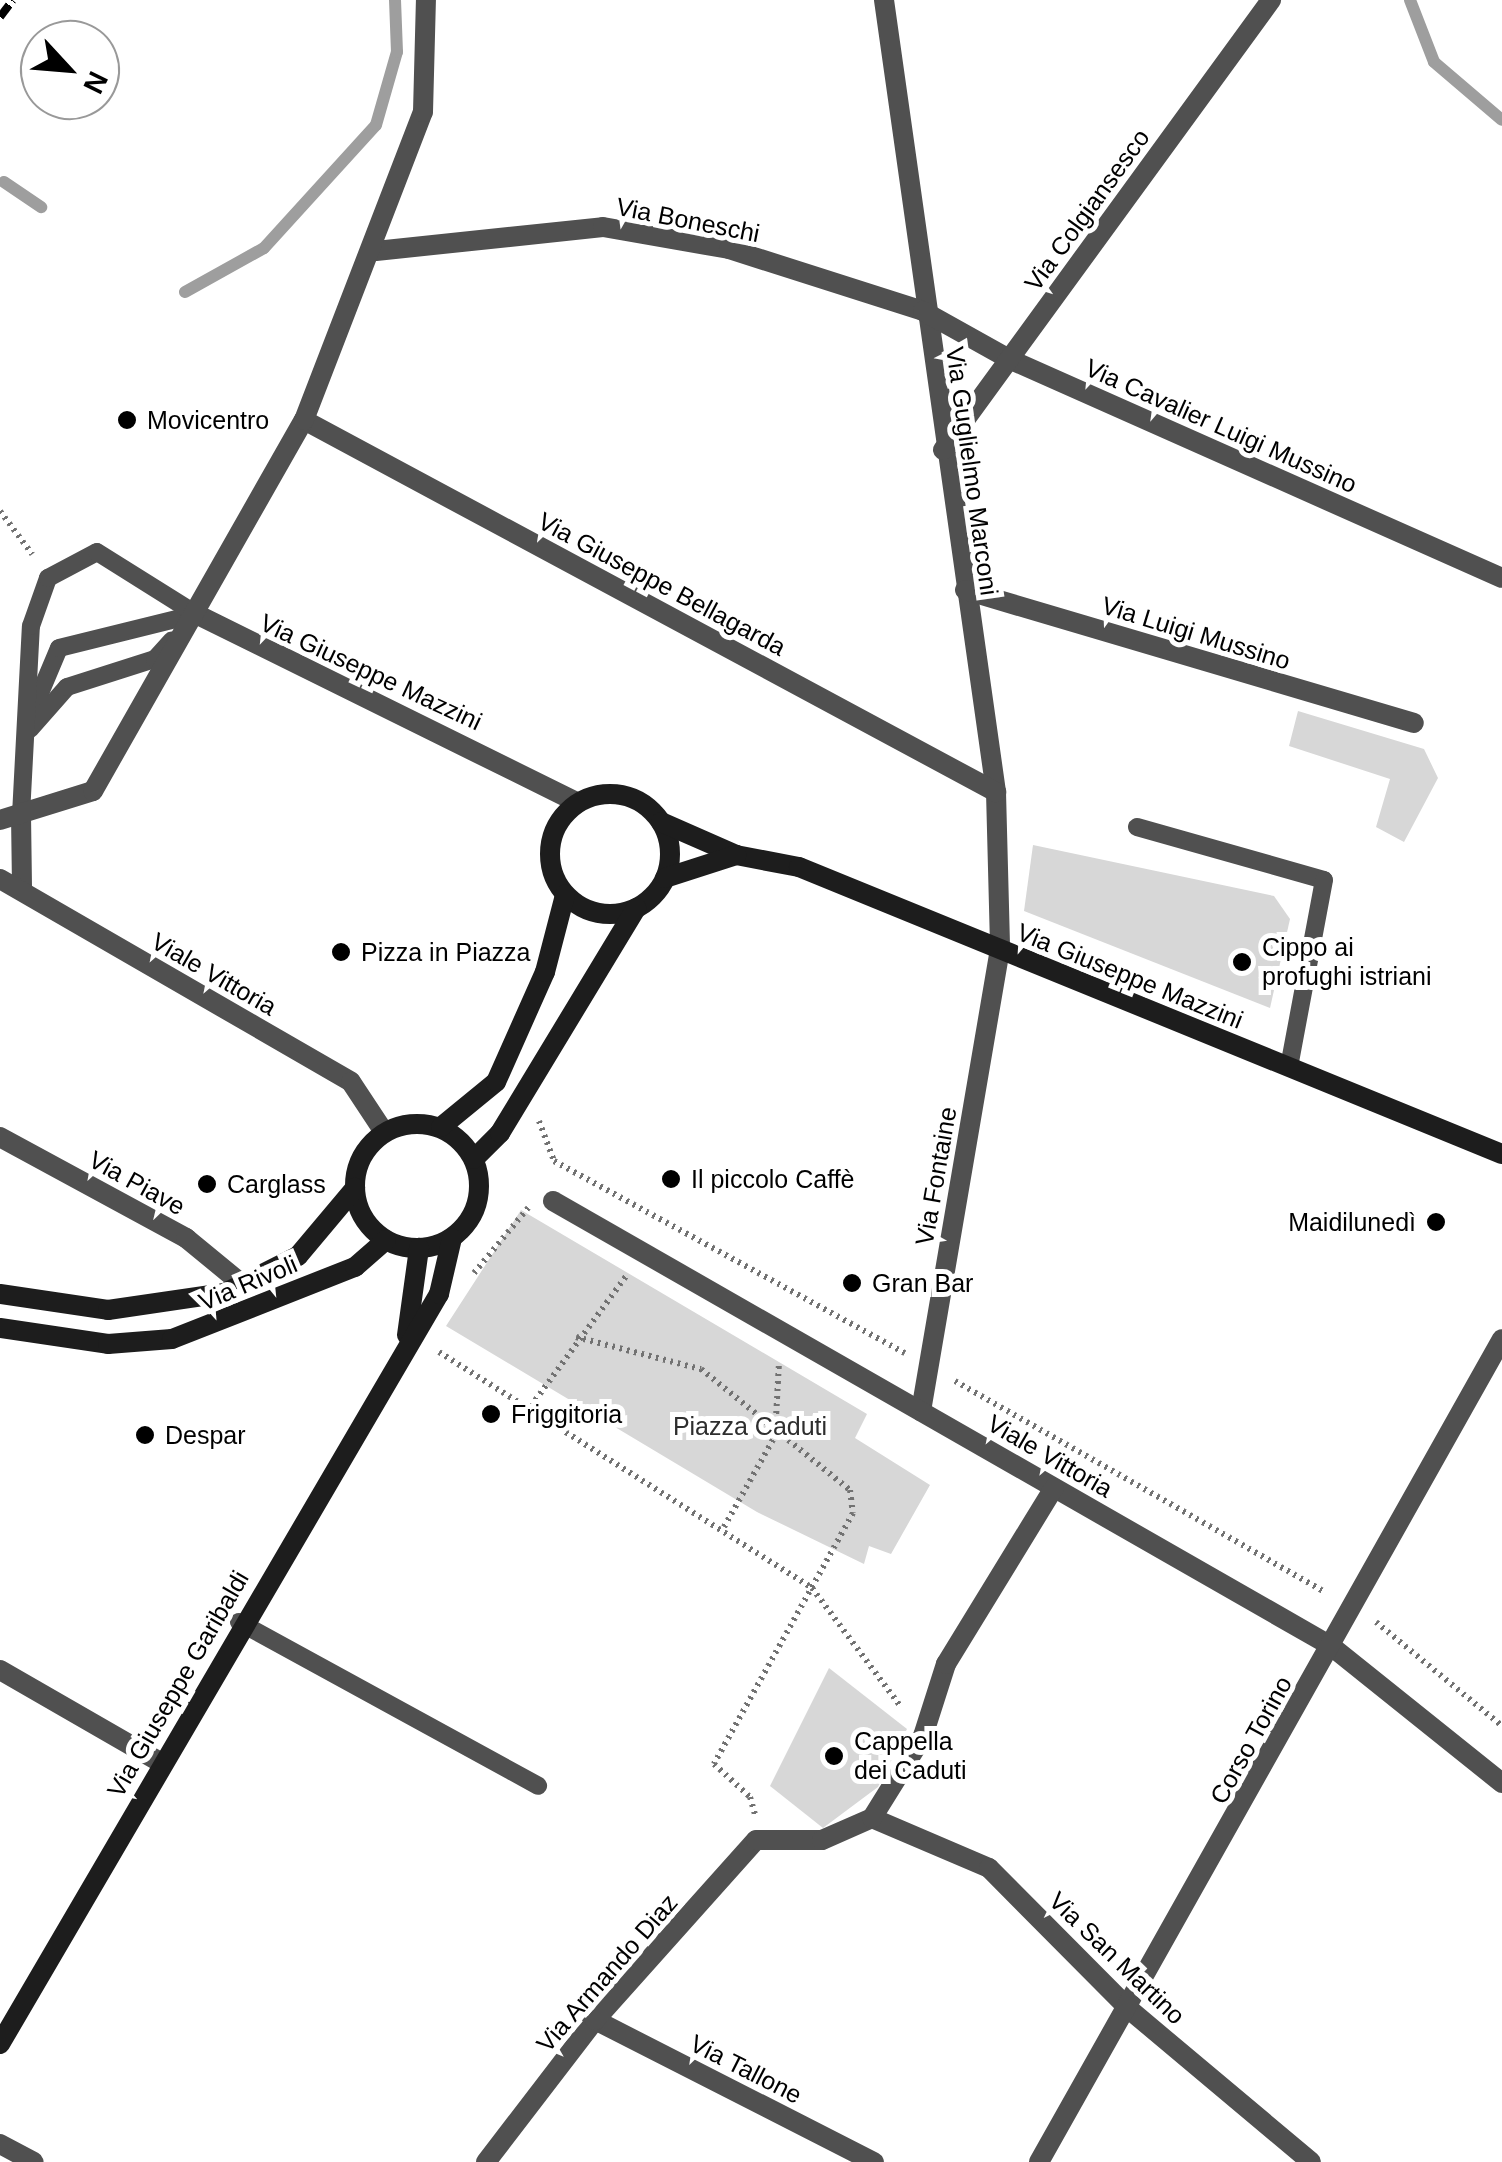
<!DOCTYPE html>
<meta charset="utf-8">
<style>
body{margin:0}
#map{position:relative;width:1502px;height:2162px;overflow:hidden;background:#fff;font-family:Helvetica,sans-serif}
div>[style]{position:absolute}
.green>*{inset:0;background:#d7d7d7}
.stream>*{height:12px;margin:-6px;padding:0 6px;transform-origin:6px;border-radius:6px;background:#9e9e9e}
.path>*{height:6px;margin-top:-3px;transform-origin:0;background:repeating-linear-gradient(90deg,#727272 0 2.5px,transparent 0 7.5px)}
.lane>*{height:18px;margin:-9px;padding:0 9px;transform-origin:9px;border-radius:9px;background:#505050}
.street>*{height:20px;margin:-10px;padding:0 10px;transform-origin:10px;border-radius:10px;background:#505050}
.secondary>*{height:20px;margin:-10px;padding:0 10px;transform-origin:10px;border-radius:10px;background:#1d1d1d}
.secondary>.ring{margin:-10px;padding:0;box-sizing:content-box;background:none;border:20px solid #1d1d1d;border-radius:50%}
.rail>*{height:8px;margin-top:-4px;transform-origin:0;background:repeating-linear-gradient(90deg,#000 0 15px,transparent 0 20px)}
.dots>*{width:28px;height:28px;translate:-50% -50%;box-sizing:border-box;border:5px solid #fff;border-radius:50%}
span{translate:-50% -50%;white-space:nowrap;text-align:center;line-height:1.15;-webkit-text-stroke:10px #fff;paint-order:stroke}
.street-label{font-size:25px;color:#000}
.poi-label{font-size:25px;color:#000}
.left{translate:0 -50%;text-align:left}
.right{translate:-100% -50%;text-align:right}
.park-label{font-size:25px;color:#2e2e2e}
.north{position:absolute;left:20px;top:20px;width:100px;height:100px;box-sizing:border-box;background:#fff;border:2px solid #999;border-radius:50%;rotate:116deg;font-size:28px;font-weight:700;line-height:40px;text-align:center;color:#000}
.north::after{content:'';display:block;margin:auto;width:35px;height:45px;background:#000;clip-path:polygon(50% 0,100% 100%,50% 72%,0 100%)}
</style>
<div id="map">
<div class="green">
<i style="clip-path:polygon(1298px 711px,1424px 749px,1438px 778px,1404px 842px,1376px 827px,1390px 779px,1289px 746px)"></i>
<i style="clip-path:polygon(1033px 845px,1274px 896px,1290px 919px,1270px 1008px,1024px 911px)"></i>
<i style="clip-path:polygon(521px 1210px,867px 1414px,855px 1438px,930px 1485px,891px 1554px,869px 1546px,864px 1564px,757px 1512px,446px 1326px)"></i>
<i style="clip-path:polygon(829px 1668px,907px 1729px,878px 1787px,823px 1828px,770px 1786px)"></i>
</div>
<div class="stream">
<i style="left:1410px;top:0;width:66px;rotate:68.8deg"></i>
<i style="left:1434px;top:62px;width:89px;rotate:40.5deg"></i>
<i style="left:4px;top:182px;width:45px;rotate:34deg"></i>
<i style="left:185px;top:292px;width:90px;rotate:-29.1deg"></i>
<i style="left:264px;top:248px;width:166px;rotate:-47.7deg"></i>
<i style="left:376px;top:125px;width:76px;rotate:-74deg"></i>
<i style="left:397px;top:52px;width:52px;rotate:-92.2deg"></i>
</div>
<div class="path">
<i style="left:0;top:511px;width:54px;rotate:53.3deg"></i>
<i style="left:539px;top:1121px;width:43px;rotate:69.4deg"></i>
<i style="left:554px;top:1161px;width:400px;rotate:28.7deg"></i>
<i style="left:474px;top:1273px;width:85px;rotate:-50.3deg"></i>
<i style="left:576px;top:1337px;width:129px;rotate:14.4deg"></i>
<i style="left:701px;top:1369px;width:192px;rotate:39.1deg"></i>
<i style="left:850px;top:1490px;width:23px;rotate:83deg"></i>
<i style="left:853px;top:1513px;width:287px;rotate:119deg"></i>
<i style="left:714px;top:1764px;width:49px;rotate:42.5deg"></i>
<i style="left:750px;top:1797px;width:19px;rotate:74deg"></i>
<i style="left:439px;top:1352px;width:441px;rotate:32.3deg"></i>
<i style="left:812px;top:1588px;width:149px;rotate:53.2deg"></i>
<i style="left:955px;top:1381px;width:427px;rotate:29.7deg"></i>
<i style="left:531px;top:1406px;width:162px;rotate:-53.8deg"></i>
<i style="left:724px;top:1527px;width:104px;rotate:-60.7deg"></i>
<i style="left:775px;top:1436px;width:75px;rotate:-86.9deg"></i>
<i style="left:1376px;top:1622px;width:163px;rotate:39.5deg"></i>
</div>
<div class="lane">
<i style="left:27px;top:724px;width:82px;rotate:-67.2deg"></i>
<i style="left:59px;top:648px;width:141px;rotate:-13.9deg"></i>
<i style="left:30px;top:729px;width:56px;rotate:-48.6deg"></i>
<i style="left:67px;top:687px;width:92px;rotate:-17.7deg"></i>
<i style="left:155px;top:659px;width:25px;rotate:-48deg"></i>
<i style="left:21px;top:815px;width:189px;rotate:-87deg"></i>
<i style="left:31px;top:626px;width:51px;rotate:-70.5deg"></i>
<i style="left:48px;top:578px;width:55px;rotate:-28deg"></i>
<i style="left:97px;top:552px;width:117px;rotate:32.1deg"></i>
<i style="left:1137px;top:827px;width:194px;rotate:15.8deg"></i>
<i style="left:1324px;top:880px;width:190px;rotate:100.6deg"></i>
<i style="left:239px;top:1622px;width:341px;rotate:28.7deg"></i>
</div>
<div class="street">
<i style="left:884px;top:0;width:800px;rotate:81.95deg"></i>
<i style="left:996px;top:792px;width:157px;rotate:88.5deg"></i>
<i style="left:1000px;top:949px;width:469px;rotate:99.7deg"></i>
<i style="left:376px;top:251px;width:228px;rotate:-6deg"></i>
<i style="left:603px;top:227px;width:128px;rotate:9.9deg"></i>
<i style="left:729px;top:249px;width:204px;rotate:17.7deg"></i>
<i style="left:923px;top:311px;width:98px;rotate:29.2deg"></i>
<i style="left:1009px;top:359px;width:539px;rotate:23.95deg"></i>
<i style="left:304px;top:420px;width:786px;rotate:28.26deg"></i>
<i style="left:943px;top:450px;width:557px;rotate:-53.91deg"></i>
<i style="left:965px;top:590px;width:468px;rotate:16.5deg"></i>
<i style="left:196px;top:614px;width:426px;rotate:26.3deg"></i>
<i style="left:21px;top:815px;width:75px;rotate:89.2deg"></i>
<i style="left:0;top:820px;width:97px;rotate:-17.3deg"></i>
<i style="left:93px;top:791px;width:427px;rotate:-60.4deg"></i>
<i style="left:304px;top:420px;width:330px;rotate:-68.9deg"></i>
<i style="left:423px;top:112px;width:112px;rotate:-88.5deg"></i>
<i style="left:0;top:879px;width:405px;rotate:30deg"></i>
<i style="left:351px;top:1082px;width:60px;rotate:56.6deg"></i>
<i style="left:0;top:1137px;width:212px;rotate:28.5deg"></i>
<i style="left:186px;top:1238px;width:72px;rotate:39.4deg"></i>
<i style="left:553px;top:1201px;width:896px;rotate:29.77deg"></i>
<i style="left:1331px;top:1646px;width:219px;rotate:38.7deg"></i>
<i style="left:0;top:1670px;width:187px;rotate:29.9deg"></i>
<i style="left:872px;top:1818px;width:127px;rotate:23.1deg"></i>
<i style="left:989px;top:1868px;width:200px;rotate:45.2deg"></i>
<i style="left:1130px;top:2010px;width:236px;rotate:40deg"></i>
<i style="left:595px;top:2020px;width:313px;rotate:27deg"></i>
<i style="left:0;top:2144px;width:38px;rotate:28deg"></i>
<i style="left:486px;top:2162px;width:179px;rotate:-52.5deg"></i>
<i style="left:595px;top:2020px;width:241px;rotate:-48.2deg"></i>
<i style="left:756px;top:1840px;width:66px"></i>
<i style="left:822px;top:1840px;width:55px;rotate:-23.7deg"></i>
<i style="left:872px;top:1818px;width:97px;rotate:-58.1deg"></i>
<i style="left:923px;top:1736px;width:76px;rotate:-72.3deg"></i>
<i style="left:946px;top:1664px;width:206px;rotate:-58.5deg"></i>
<i style="left:1039px;top:2162px;width:944px;rotate:-60.64deg"></i>
</div>
<div class="secondary">
<i class="ring" style="left:550px;top:794px;width:100px;height:100px"></i>
<i style="left:661px;top:822px;width:82px;rotate:23.7deg"></i>
<i style="left:736px;top:855px;width:64px;rotate:10.8deg"></i>
<i style="left:799px;top:867px;width:759px;rotate:22.21deg"></i>
<i style="left:665px;top:878px;width:75px;rotate:-17.9deg"></i>
<i class="ring" style="left:355px;top:1124px;width:104px;height:104px"></i>
<i style="left:441px;top:1127px;width:71px;rotate:-39.3deg"></i>
<i style="left:496px;top:1082px;width:120px;rotate:-66deg"></i>
<i style="left:545px;top:972px;width:80px;rotate:-75.4deg"></i>
<i style="left:474px;top:1159px;width:37px;rotate:-45deg"></i>
<i style="left:500px;top:1133px;width:263px;rotate:-58.8deg"></i>
<i style="left:0;top:1294px;width:109px;rotate:8.4deg"></i>
<i style="left:108px;top:1310px;width:118px;rotate:-8.3deg"></i>
<i style="left:225px;top:1293px;width:82px;rotate:-26.9deg"></i>
<i style="left:298px;top:1256px;width:89px;rotate:-50deg"></i>
<i style="left:0;top:1328px;width:109px;rotate:8.4deg"></i>
<i style="left:108px;top:1344px;width:64px;rotate:-4.5deg"></i>
<i style="left:172px;top:1339px;width:197px;rotate:-21.5deg"></i>
<i style="left:355px;top:1267px;width:41px;rotate:-41.1deg"></i>
<i style="left:407px;top:1335px;width:88px;rotate:-82.1deg"></i>
<i style="left:0;top:2044px;width:869px;rotate:-59.66deg"></i>
<i style="left:439px;top:1294px;width:57px;rotate:-76.9deg"></i>
</div>
<div class="rail">
<i style="left:0;top:17px;width:21px;rotate:-53deg"></i>
</div>
<div class="dots">
<i style="left:127px;top:420px;background:#000"></i>
<i style="left:341px;top:952px;background:#000"></i>
<i style="left:1242px;top:962px;background:#000"></i>
<i style="left:671px;top:1179px;background:#000"></i>
<i style="left:207px;top:1184px;background:#000"></i>
<i style="left:1436px;top:1222px;background:#000"></i>
<i style="left:852px;top:1283px;background:#000"></i>
<i style="left:491px;top:1414px;background:#000"></i>
<i style="left:145px;top:1435px;background:#000"></i>
<i style="left:834px;top:1756px;background:#000"></i>
</div>
<div class="street-label">
<span style="left:1087px;top:210px;rotate:-54deg">Via Colgiansesco</span>
<span style="left:688px;top:220px;rotate:11deg">Via Boneschi</span>
<span style="left:1221px;top:426px;rotate:24deg">Via Cavalier Luigi Mussino</span>
<span style="left:972px;top:471px;rotate:82deg">Via Guglielmo Marconi</span>
<span style="left:662px;top:584px;rotate:28deg">Via Giuseppe Bellagarda</span>
<span style="left:1196px;top:633px;rotate:17deg">Via Luigi Mussino</span>
<span style="left:371px;top:672px;rotate:25deg">Via Giuseppe Mazzini</span>
<span style="left:214px;top:974px;rotate:30deg">Viale Vittoria</span>
<span style="left:1130px;top:976px;rotate:22deg">Via Giuseppe Mazzini</span>
<span style="left:936px;top:1176px;rotate:-80deg">Via Fontaine</span>
<span style="left:137px;top:1183px;rotate:29deg">Via Piave</span>
<span style="left:248px;top:1283px;rotate:-23deg">Via Rivoli</span>
<span style="left:1050px;top:1456px;rotate:30deg">Viale Vittoria</span>
<span style="left:178px;top:1684px;rotate:-60deg">Via Giuseppe Garibaldi</span>
<span style="left:1251px;top:1740px;rotate:-61deg">Corso Torino</span>
<span style="left:1117px;top:1958px;rotate:44deg">Via San Martino</span>
<span style="left:607px;top:1973px;rotate:-49deg">Via Armando Diaz</span>
<span style="left:746px;top:2069px;rotate:27deg">Via Tallone</span>
</div>
<div class="poi-label">
<span class="left" style="left:147px;top:420px">Movicentro</span>
<span class="left" style="left:1262px;top:962px">Cippo ai<br>profughi istriani</span>
<span class="left" style="left:361px;top:952px">Pizza in Piazza</span>
<span class="left" style="left:691px;top:1179px">Il piccolo Caffè</span>
<span class="left" style="left:227px;top:1184px">Carglass</span>
<span class="right" style="left:1416px;top:1222px">Maidilunedì</span>
<span class="left" style="left:872px;top:1283px">Gran Bar</span>
<span class="left" style="left:511px;top:1414px">Friggitoria</span>
<span class="left" style="left:165px;top:1435px">Despar</span>
<span class="left" style="left:854px;top:1756px">Cappella<br>dei Caduti</span>
</div>
<div class="park-label">
<span style="left:750px;top:1426px">Piazza Caduti</span>
</div>
<div class="north">N</div>
</div>
